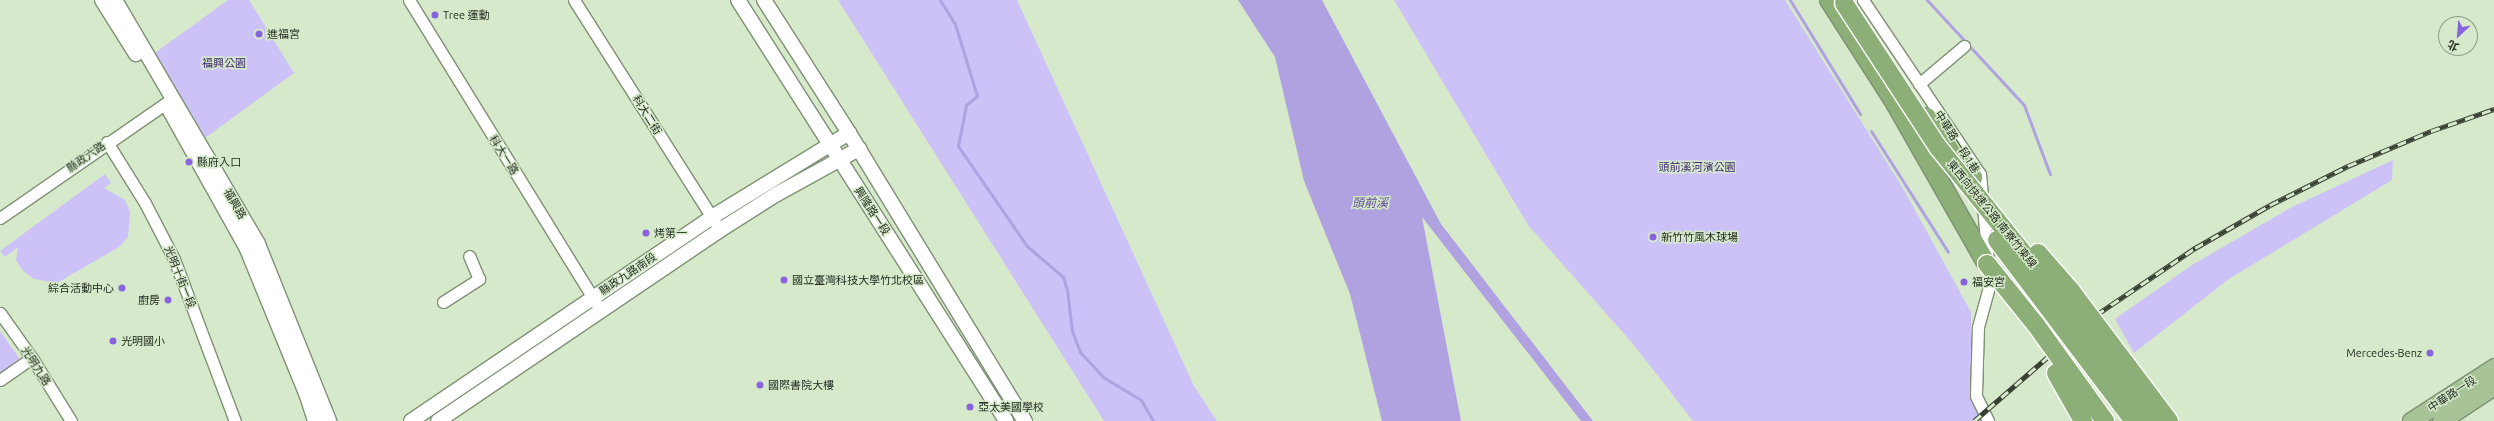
<!DOCTYPE html>
<meta charset="utf-8">
<style>
body{margin:0}
#map{position:relative;width:2494px;height:421px;overflow:hidden;background:#d6eacb;font-family:Ubuntu,"Noto Sans TC",sans-serif}
div>[style]{position:absolute}
.green>*{inset:0;background:#cdc2f7}
.water>*{inset:0;background:#b0a2e0}
.stream>*{height:3px;margin:-1.5px;padding:0 1.5px;transform-origin:1.5px;border-radius:1.5px;background:#b0a2e0}
.roads{filter:drop-shadow(1px 0 #7e9074) drop-shadow(-1px 0 #7e9074) drop-shadow(0 1px #7e9074) drop-shadow(0 -1px #7e9074)}
.minor>*{height:11px;margin:-5.5px;padding:0 5.5px;transform-origin:5.5px;border-radius:5.5px;background:#fff}
.tertiary>*{height:14px;margin:-7px;padding:0 7px;transform-origin:7px;border-radius:7px;background:#fff}
.primary>*{height:17px;margin:-8.5px;padding:0 8.5px;transform-origin:8.5px;border-radius:8.5px;background:#a9c399}
.trunk>*{height:18px;margin:-9px;padding:0 9px;transform-origin:9px;border-radius:9px;background:#8caf77}
.rail>*{height:4.5px;margin-top:-2.25px;transform-origin:0;background:repeating-linear-gradient(90deg,#d6eacb 0 9px,#374032 0 18px);box-sizing:border-box;border-block:1px solid #374032}
.bridges{filter:drop-shadow(1px 0 #fff) drop-shadow(-1px 0 #fff) drop-shadow(0 1px #fff) drop-shadow(0 -1px #fff)}
.trunk-bridge>*{height:18px;margin:-9px;padding:0 9px;transform-origin:9px;border-radius:9px;background:#8caf77}
.dots>*{width:11px;height:11px;translate:-50% -50%;box-sizing:border-box;border:2px solid #d6eacb;border-radius:50%}
span{translate:-50% -50%;white-space:nowrap;text-align:center;line-height:1.15;-webkit-text-stroke:3px #d6eacb;paint-order:stroke}
.poi-label{font-size:11px;color:#252d21}
.left{translate:0 -50%;text-align:left}
.right{translate:-100% -50%;text-align:right}
.park-label{font-size:11px;color:#3d266e}
.street-label{font-size:11px;color:#252d21}
.water-label{font-size:12px;color:#5c4792;font-style:italic}
.north{position:absolute;left:2438px;top:16px;width:40px;height:40px;box-sizing:border-box;background:#d6eacb;border:1px solid #8f9e87;border-radius:50%;rotate:206deg;font-size:11px;font-weight:700;line-height:16px;text-align:center;color:#252d21}
.north::after{content:'';display:block;margin:auto;width:14px;height:18px;background:#8863dd;clip-path:polygon(50% 0,100% 100%,50% 72%,0 100%)}
</style>
<div id="map">
<div class="green">
<i style="clip-path:polygon(228px 0,249px 0,294px 73px,205px 138px,152px 55px)"></i>
<i style="clip-path:polygon(838px 0,1017px 0,1194px 386px,1217px 421px,1104px 421px)"></i>
<i style="clip-path:polygon(1394px 0,1785px 0,1904px 190px,1971px 312px,1971px 400px,1982px 421px,1693px 421px,1633px 344px,1528px 225px)"></i>
<i style="clip-path:polygon(2393px 160px,2392px 180px,2229px 279px,2134px 353px,2115px 319px,2192px 265px,2292px 207px)"></i>
<i style="clip-path:polygon(105px 174px,111px 183px,104px 188px,125px 200px,130px 212px,128px 237px,119px 247px,57px 283px,34px 279px,22px 270px,16px 260px,18px 247px,5px 257px,0 251px)"></i>
<i style="clip-path:polygon(0 331px,22px 362px,0 377px)"></i>
</div>
<div class="water">
<i style="clip-path:polygon(1238px 0,1322px 0,1441px 224px,1593px 421px,1581px 421px,1422px 217px,1461px 421px,1382px 421px,1350px 294px,1304px 181px,1275px 57px)"></i>
</div>
<div class="stream">
<i style="left:940px;top:0;width:28px;rotate:58deg"></i>
<i style="left:955px;top:24px;width:75px;rotate:73deg"></i>
<i style="left:977px;top:96px;width:14px;rotate:141deg"></i>
<i style="left:966px;top:105px;width:42px;rotate:101deg"></i>
<i style="left:958px;top:146px;width:121px;rotate:55.4deg"></i>
<i style="left:1027px;top:246px;width:48px;rotate:40.7deg"></i>
<i style="left:1063px;top:277px;width:14px;rotate:73deg"></i>
<i style="left:1067px;top:290px;width:41px;rotate:83deg"></i>
<i style="left:1072px;top:331px;width:22px;rotate:69deg"></i>
<i style="left:1080px;top:352px;width:34px;rotate:47deg"></i>
<i style="left:1103px;top:377px;width:44px;rotate:31.2deg"></i>
<i style="left:1141px;top:400px;width:24px;rotate:60deg"></i>
<i style="left:1790px;top:0;width:134px;rotate:58.4deg"></i>
<i style="left:1927px;top:0;width:143px;rotate:47.3deg"></i>
<i style="left:2024px;top:105px;width:74px;rotate:69.4deg"></i>
<i style="left:1871px;top:131px;width:143px;rotate:57.5deg"></i>
</div>
<div class="roads">
<div class="minor">
<i style="left:409px;top:0;width:363px;rotate:58.3deg"></i>
<i style="left:574px;top:0;width:265px;rotate:57.6deg"></i>
<i style="left:1863px;top:0;width:210px;rotate:56.1deg"></i>
<i style="left:1980px;top:174px;width:109px;rotate:84.8deg"></i>
<i style="left:1990px;top:283px;width:46px;rotate:105.3deg"></i>
<i style="left:1978px;top:327px;width:69px;rotate:91.7deg"></i>
<i style="left:1976px;top:396px;width:28px;rotate:64deg"></i>
<i style="left:1919px;top:84px;width:59px;rotate:-40.2deg"></i>
<i style="left:107px;top:142px;width:72px;rotate:58.1deg"></i>
<i style="left:145px;top:203px;width:63px;rotate:62.6deg"></i>
<i style="left:174px;top:259px;width:173px;rotate:69.4deg"></i>
<i style="left:0;top:218px;width:211px;rotate:-34.7deg"></i>
<i style="left:443px;top:302px;width:43px;rotate:-32.6deg"></i>
<i style="left:479px;top:279px;width:25px;rotate:-113deg"></i>
<i style="left:0;top:313px;width:55px;rotate:54.6deg"></i>
<i style="left:32px;top:358px;width:74px;rotate:58.2deg"></i>
<i style="left:0;top:380px;width:39px;rotate:-35deg"></i>
</div>
<div class="tertiary">
<i style="left:102px;top:0;width:64px;rotate:57.8deg"></i>
<i style="left:115px;top:0;width:283px;rotate:59.6deg"></i>
<i style="left:258px;top:244px;width:191px;rotate:68.1deg"></i>
<i style="left:738px;top:0;width:499px;rotate:57.5deg"></i>
<i style="left:764px;top:0;width:158px;rotate:57.4deg"></i>
<i style="left:849px;top:133px;width:338px;rotate:58.6deg"></i>
<i style="left:170px;top:111px;width:158px;rotate:60.8deg"></i>
<i style="left:247px;top:249px;width:159px;rotate:67.8deg"></i>
<i style="left:307px;top:396px;width:26px;rotate:72deg"></i>
<i style="left:411px;top:421px;width:364px;rotate:-34.1deg"></i>
<i style="left:712px;top:217px;width:161px;rotate:-31.5deg"></i>
<i style="left:438px;top:421px;width:341px;rotate:-34.1deg"></i>
<i style="left:720px;top:230px;width:67px;rotate:-32.3deg"></i>
<i style="left:777px;top:194px;width:94px;rotate:-28.8deg"></i>
</div>
<div class="primary">
<i style="left:2411px;top:421px;width:99px;rotate:-33deg"></i>
<i style="left:2441px;top:421px;width:64px;rotate:-33.4deg"></i>
</div>
<div class="trunk">
<i style="left:1829px;top:0;width:122px;rotate:57.3deg"></i>
<i style="left:1895px;top:103px;width:185px;rotate:60.3deg"></i>
<i style="left:1927px;top:117px;width:76px;rotate:52.5deg"></i>
</div>
</div>
<div class="rail">
<i style="left:1974px;top:421px;width:162px;rotate:-41deg"></i>
<i style="left:2096px;top:315px;width:120px;rotate:-34.1deg"></i>
<i style="left:2195px;top:248px;width:86px;rotate:-29.8deg"></i>
<i style="left:2270px;top:205px;width:87px;rotate:-26.6deg"></i>
<i style="left:2348px;top:166px;width:90px;rotate:-22.9deg"></i>
<i style="left:2431px;top:131px;width:67px;rotate:-19.2deg"></i>
</div>
<div class="bridges">
<div class="trunk-bridge">
<i style="left:1844px;top:3px;width:172px;rotate:56.9deg"></i>
<i style="left:1938px;top:147px;width:163px;rotate:51.2deg"></i>
<i style="left:2040px;top:274px;width:184px;rotate:52.9deg"></i>
<i style="left:1997px;top:240px;width:227px;rotate:52.9deg"></i>
<i style="left:2038px;top:253px;width:50px;rotate:49deg"></i>
<i style="left:2071px;top:291px;width:163px;rotate:53deg"></i>
<i style="left:1987px;top:264px;width:78px;rotate:51.2deg"></i>
<i style="left:2036px;top:325px;width:118px;rotate:54.3deg"></i>
<i style="left:2056px;top:373px;width:55px;rotate:60.6deg"></i>
</div>
</div>
<div class="dots">
<i style="left:435px;top:15px;background:#8863dd"></i>
<i style="left:259px;top:34px;background:#8863dd"></i>
<i style="left:189px;top:162px;background:#8863dd"></i>
<i style="left:646px;top:233px;background:#8863dd"></i>
<i style="left:1653px;top:237px;background:#8863dd"></i>
<i style="left:784px;top:280px;background:#8863dd"></i>
<i style="left:1964px;top:282px;background:#8863dd"></i>
<i style="left:122px;top:288px;background:#8863dd"></i>
<i style="left:168px;top:300px;background:#8863dd"></i>
<i style="left:113px;top:341px;background:#8863dd"></i>
<i style="left:2430px;top:353px;background:#8863dd"></i>
<i style="left:760px;top:385px;background:#8863dd"></i>
<i style="left:970px;top:407px;background:#8863dd"></i>
</div>
<div class="poi-label">
<span class="left" style="left:443px;top:15px">Tree 運動</span>
<span class="left" style="left:267px;top:34px">進福宮</span>
<span class="left" style="left:197px;top:162px">縣府入口</span>
<span class="left" style="left:654px;top:233px">烤第一</span>
<span class="left" style="left:1661px;top:237px">新竹竹風木球場</span>
<span class="left" style="left:792px;top:280px">國立臺灣科技大學竹北校區</span>
<span class="left" style="left:1972px;top:282px">福安宮</span>
<span class="right" style="left:114px;top:288px">綜合活動中心</span>
<span class="right" style="left:160px;top:300px">廚房</span>
<span class="left" style="left:121px;top:341px">光明國小</span>
<span class="right" style="left:2422px;top:353px">Mercedes-Benz</span>
<span class="left" style="left:768px;top:385px">國際書院大樓</span>
<span class="left" style="left:978px;top:407px">亞太美國學校</span>
</div>
<div class="park-label">
<span style="left:224px;top:63px">福興公園</span>
<span style="left:1697px;top:167px">頭前溪河濱公園</span>
</div>
<div class="street-label">
<span style="left:647px;top:115px;rotate:58deg">科大二街</span>
<span style="left:1957px;top:142px;rotate:57deg">中華路一段1巷</span>
<span style="left:504px;top:155px;rotate:58deg">科大一路</span>
<span style="left:86px;top:157px;rotate:-35deg">縣政六路</span>
<span style="left:235px;top:204px;rotate:60deg">福興路</span>
<span style="left:872px;top:211px;rotate:57deg">興隆路一段</span>
<span style="left:1992px;top:214px;rotate:51deg">東西向快速公路 南寮竹東線</span>
<span style="left:628px;top:274px;rotate:-34deg">縣政九路南段</span>
<span style="left:180px;top:277px;rotate:68deg">光明十街一段</span>
<span style="left:36px;top:366px;rotate:57deg">光明九路</span>
<span style="left:2452px;top:394px;rotate:-33deg">中華路一段</span>
</div>
<div class="water-label">
<span style="left:1370px;top:203px">頭前溪</span>
</div>
<div class="north">北</div>
</div>
